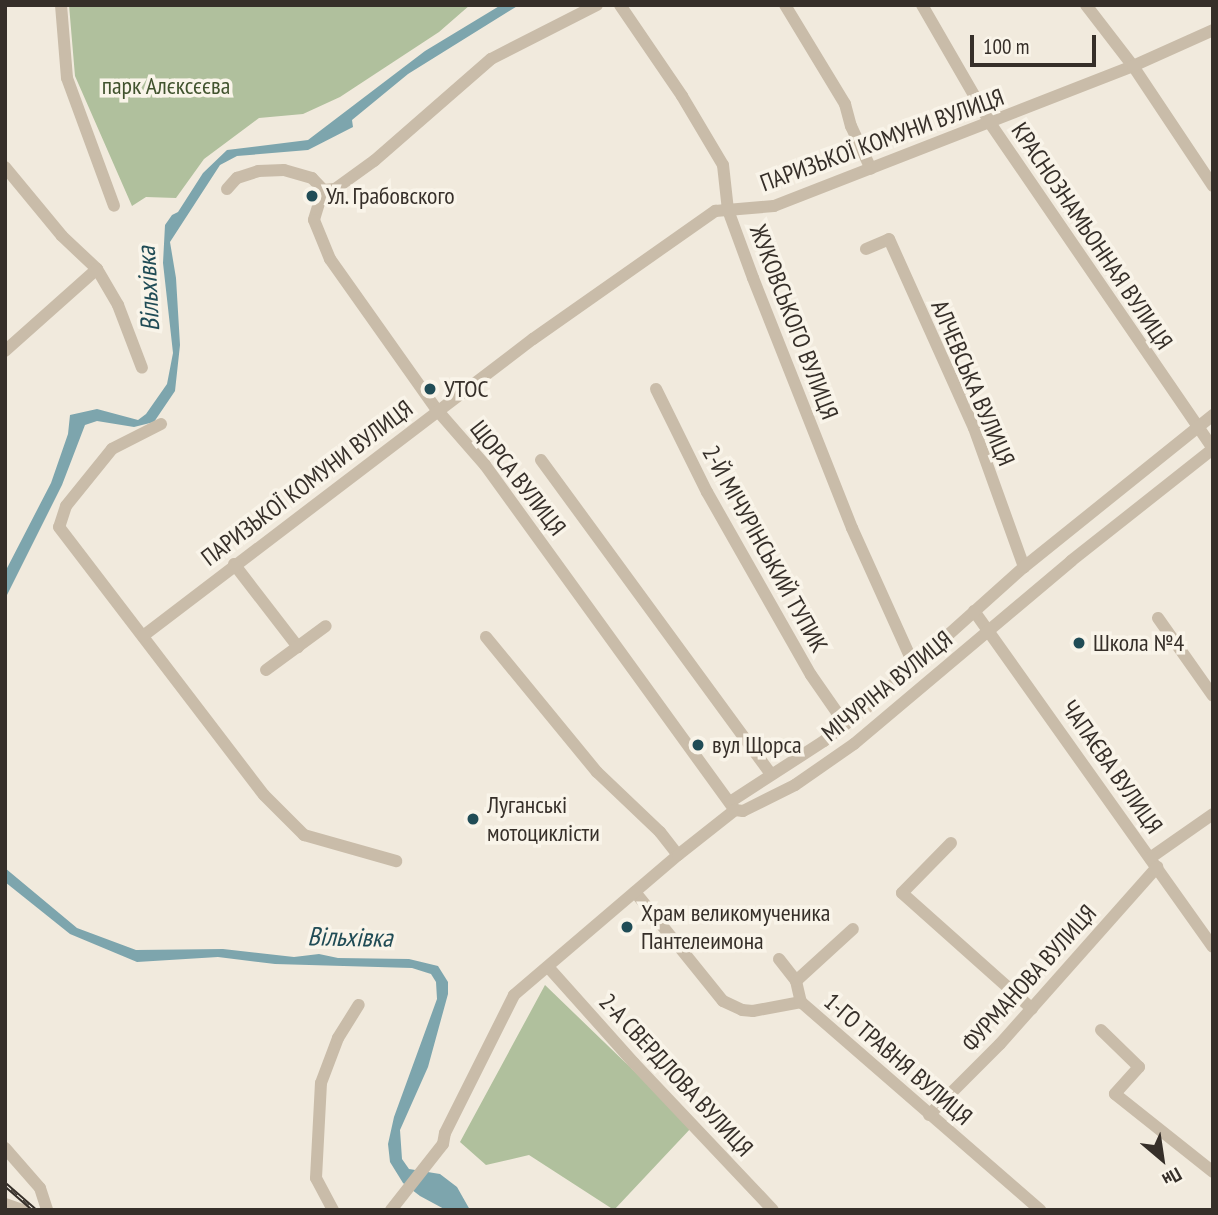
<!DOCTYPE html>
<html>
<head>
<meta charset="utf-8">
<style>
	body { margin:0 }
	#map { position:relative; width:1218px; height:1215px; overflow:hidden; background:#f1eadd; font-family:"PT Sans Narrow",sans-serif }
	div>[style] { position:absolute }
	.green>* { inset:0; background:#b0c09d }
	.water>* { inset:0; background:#7da5ad }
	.minor>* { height:12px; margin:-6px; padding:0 6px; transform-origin:6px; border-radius:6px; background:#c9bca9 }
	.rail>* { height:5px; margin-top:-2.5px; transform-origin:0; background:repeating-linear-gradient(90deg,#f9f4e9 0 8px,#362f29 0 16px); box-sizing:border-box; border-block:2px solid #362f29 }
	.dots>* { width:19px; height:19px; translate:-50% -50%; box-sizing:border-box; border:4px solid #f9f4e9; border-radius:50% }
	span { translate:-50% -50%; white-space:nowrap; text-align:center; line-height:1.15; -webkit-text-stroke:7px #f9f4e9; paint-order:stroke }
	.park-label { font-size:24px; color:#41532e }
	.street-label { font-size:24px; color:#362f29 }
	.poi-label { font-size:24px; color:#362f29 }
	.left { translate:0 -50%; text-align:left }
	.water-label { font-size:26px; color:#204c56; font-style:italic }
	.frame { position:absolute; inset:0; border:7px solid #362f29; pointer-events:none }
	.north { position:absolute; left:1127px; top:1124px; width:70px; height:70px; -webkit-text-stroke:5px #f9f4e9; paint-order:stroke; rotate:151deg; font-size:19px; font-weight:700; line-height:28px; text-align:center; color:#362f29 }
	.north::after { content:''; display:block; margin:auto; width:24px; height:32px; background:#362f29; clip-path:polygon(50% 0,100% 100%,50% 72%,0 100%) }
	.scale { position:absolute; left:970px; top:35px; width:126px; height:32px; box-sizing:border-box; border:4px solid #362f29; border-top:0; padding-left:9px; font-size:21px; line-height:24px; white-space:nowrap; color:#362f29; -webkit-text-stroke:5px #f9f4e9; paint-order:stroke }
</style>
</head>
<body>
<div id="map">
	<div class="green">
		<div style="clip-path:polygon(69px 5px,470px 5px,439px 32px,340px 97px,303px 114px,259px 118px,204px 159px,176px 198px,146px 197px,132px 206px,75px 76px)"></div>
		<div style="clip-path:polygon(545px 985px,692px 1127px,614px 1210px,529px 1155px,486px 1165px,460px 1142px)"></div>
	</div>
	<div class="water">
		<div style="clip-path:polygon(501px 5px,519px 5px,408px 74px,352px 120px,353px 127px,308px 150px,237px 156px,220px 165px,170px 242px,176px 278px,180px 345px,175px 391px,154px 422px,134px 427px,97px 421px,85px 425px,62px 485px,5px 599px,5px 572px,51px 483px,68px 434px,70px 415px,97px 409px,138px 420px,146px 414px,167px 384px,173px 353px,163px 263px,165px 225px,172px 215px,178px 212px,203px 173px,227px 150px,308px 140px,425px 51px)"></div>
		<div style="clip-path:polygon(5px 868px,77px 928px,136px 950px,223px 949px,294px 957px,319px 954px,338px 958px,409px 959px,438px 966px,448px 982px,448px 994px,428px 1067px,400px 1130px,402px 1159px,409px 1169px,440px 1174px,457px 1187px,470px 1210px,446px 1210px,420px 1196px,403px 1183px,390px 1162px,388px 1144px,394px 1117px,437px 999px,436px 982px,431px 974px,412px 968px,275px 964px,218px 957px,137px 962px,70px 934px,5px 882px)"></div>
	</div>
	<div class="minor">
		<div style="left:61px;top:5px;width:73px;rotate:85.3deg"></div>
		<div style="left:67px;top:78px;width:136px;rotate:69.8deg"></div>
		<div style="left:620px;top:5px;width:110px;rotate:55.7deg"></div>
		<div style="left:682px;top:96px;width:80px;rotate:59.3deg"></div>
		<div style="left:723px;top:165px;width:45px;rotate:83.7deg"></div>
		<div style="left:728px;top:210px;width:72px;rotate:69.8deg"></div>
		<div style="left:753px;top:278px;width:269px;rotate:68.4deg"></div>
		<div style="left:852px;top:528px;width:150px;rotate:65.7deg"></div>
		<div style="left:785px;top:5px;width:116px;rotate:58.8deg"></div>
		<div style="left:845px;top:104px;width:23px;rotate:75deg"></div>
		<div style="left:851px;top:126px;width:47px;rotate:65.1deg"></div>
		<div style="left:922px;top:5px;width:136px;rotate:60deg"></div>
		<div style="left:990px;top:123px;width:395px;rotate:55.6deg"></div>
		<div style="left:1086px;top:5px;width:77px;rotate:52.4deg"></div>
		<div style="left:1133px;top:66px;width:144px;rotate:56.3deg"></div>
		<div style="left:5px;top:167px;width:89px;rotate:50.4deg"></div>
		<div style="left:62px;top:236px;width:48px;rotate:43.3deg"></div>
		<div style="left:97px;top:269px;width:123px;rotate:138.3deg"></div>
		<div style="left:227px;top:189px;width:15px;rotate:-48deg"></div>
		<div style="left:237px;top:178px;width:22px;rotate:-18deg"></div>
		<div style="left:258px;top:171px;width:26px;rotate:-2deg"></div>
		<div style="left:284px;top:170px;width:29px;rotate:16deg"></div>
		<div style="left:312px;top:178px;width:16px;rotate:47deg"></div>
		<div style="left:323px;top:190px;width:31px;rotate:107deg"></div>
		<div style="left:314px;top:220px;width:42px;rotate:67.7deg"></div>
		<div style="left:330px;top:259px;width:185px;rotate:54.7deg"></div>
		<div style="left:437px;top:410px;width:73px;rotate:48.9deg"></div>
		<div style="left:485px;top:465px;width:426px;rotate:54.1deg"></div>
		<div style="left:323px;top:190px;width:12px;rotate:-5deg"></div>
		<div style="left:335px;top:189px;width:48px;rotate:-35.7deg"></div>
		<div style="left:374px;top:161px;width:155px;rotate:-41.1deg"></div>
		<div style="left:491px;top:59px;width:119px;rotate:-27deg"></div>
		<div style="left:866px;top:249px;width:25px;rotate:-23deg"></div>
		<div style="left:889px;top:239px;width:207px;rotate:65.8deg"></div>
		<div style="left:974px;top:428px;width:148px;rotate:70.2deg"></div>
		<div style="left:97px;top:269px;width:42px;rotate:59.7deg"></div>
		<div style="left:118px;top:305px;width:67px;rotate:69.1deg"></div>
		<div style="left:656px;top:389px;width:115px;rotate:63.7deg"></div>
		<div style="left:707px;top:492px;width:210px;rotate:60.4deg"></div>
		<div style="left:811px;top:675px;width:60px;rotate:55.2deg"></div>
		<div style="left:161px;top:424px;width:55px;rotate:153deg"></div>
		<div style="left:112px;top:449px;width:73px;rotate:128.9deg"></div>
		<div style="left:66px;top:506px;width:22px;rotate:108deg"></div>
		<div style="left:59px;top:527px;width:337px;rotate:52.6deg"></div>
		<div style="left:264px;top:795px;width:57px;rotate:45deg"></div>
		<div style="left:304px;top:835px;width:96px;rotate:15.8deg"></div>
		<div style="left:541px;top:460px;width:389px;rotate:53.8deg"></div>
		<div style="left:234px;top:564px;width:105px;rotate:52.4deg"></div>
		<div style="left:974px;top:611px;width:412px;rotate:54.6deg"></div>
		<div style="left:1158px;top:618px;width:95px;rotate:54.8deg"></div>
		<div style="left:143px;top:636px;width:490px;rotate:-37.3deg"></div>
		<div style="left:533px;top:339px;width:223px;rotate:-35.1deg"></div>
		<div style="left:715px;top:211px;width:59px;rotate:-4.8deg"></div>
		<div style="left:774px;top:206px;width:385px;rotate:-21.3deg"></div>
		<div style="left:1133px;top:66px;width:88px;rotate:-24.2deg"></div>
		<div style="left:486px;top:637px;width:175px;rotate:50.6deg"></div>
		<div style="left:597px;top:772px;width:87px;rotate:43.6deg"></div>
		<div style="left:660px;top:832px;width:29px;rotate:52deg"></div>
		<div style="left:266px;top:670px;width:74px;rotate:-36.3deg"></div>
		<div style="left:730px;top:802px;width:112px;rotate:-33deg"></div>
		<div style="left:824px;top:741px;width:58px;rotate:-38deg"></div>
		<div style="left:870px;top:705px;width:207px;rotate:-41.9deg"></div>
		<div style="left:1024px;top:567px;width:243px;rotate:-38.8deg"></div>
		<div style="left:951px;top:843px;width:70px;rotate:134.4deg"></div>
		<div style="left:902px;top:893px;width:174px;rotate:41.7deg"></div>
		<div style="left:1150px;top:858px;width:77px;rotate:-34.9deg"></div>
		<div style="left:635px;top:892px;width:140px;rotate:51.1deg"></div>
		<div style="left:723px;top:1001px;width:21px;rotate:25deg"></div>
		<div style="left:742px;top:1010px;width:11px;rotate:5deg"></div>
		<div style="left:753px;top:1011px;width:49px;rotate:-10.6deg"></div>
		<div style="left:801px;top:1002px;width:317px;rotate:41deg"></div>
		<div style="left:779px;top:959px;width:28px;rotate:52deg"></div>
		<div style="left:796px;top:981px;width:22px;rotate:77deg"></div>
		<div style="left:549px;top:968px;width:127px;rotate:48.2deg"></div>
		<div style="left:634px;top:1063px;width:202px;rotate:46.6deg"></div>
		<div style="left:796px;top:981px;width:77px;rotate:-42.4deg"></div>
		<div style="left:1101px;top:1030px;width:53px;rotate:44.2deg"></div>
		<div style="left:1139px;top:1067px;width:36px;rotate:132deg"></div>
		<div style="left:1115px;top:1094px;width:125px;rotate:38.5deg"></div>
		<div style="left:929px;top:1115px;width:100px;rotate:-45deg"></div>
		<div style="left:1000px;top:1044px;width:237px;rotate:-48.4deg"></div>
		<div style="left:5px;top:1148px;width:53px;rotate:48.8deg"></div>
		<div style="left:40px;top:1188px;width:23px;rotate:72deg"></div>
		<div style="left:5px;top:1204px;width:18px;rotate:19deg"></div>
		<div style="left:333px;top:1210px;width:36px;rotate:-118deg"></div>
		<div style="left:316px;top:1178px;width:95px;rotate:-87deg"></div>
		<div style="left:321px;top:1083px;width:48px;rotate:-69.3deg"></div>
		<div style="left:338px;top:1038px;width:39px;rotate:-58deg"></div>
		<div style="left:391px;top:1210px;width:84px;rotate:-51.8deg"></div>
		<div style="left:443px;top:1144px;width:11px;rotate:-80deg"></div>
		<div style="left:445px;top:1133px;width:154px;rotate:-63.4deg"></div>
		<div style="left:514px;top:995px;width:216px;rotate:-40.5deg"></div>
		<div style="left:678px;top:855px;width:73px;rotate:-38.3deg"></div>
		<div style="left:735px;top:810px;width:8px;rotate:7deg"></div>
		<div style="left:743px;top:811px;width:58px;rotate:-26.6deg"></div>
		<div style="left:795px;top:785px;width:72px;rotate:-34.8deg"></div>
		<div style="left:854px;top:744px;width:284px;rotate:-40.1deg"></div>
		<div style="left:1071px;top:561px;width:181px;rotate:-38.3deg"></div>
	</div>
	<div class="rail">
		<div style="left:5px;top:1184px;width:40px;rotate:41deg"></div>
	</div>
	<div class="dots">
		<div style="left:312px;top:196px;background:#204c56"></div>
		<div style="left:430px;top:389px;background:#204c56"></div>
		<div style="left:1079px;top:643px;background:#204c56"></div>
		<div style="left:698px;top:745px;background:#204c56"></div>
		<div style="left:473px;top:819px;background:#204c56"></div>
		<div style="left:627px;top:927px;background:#204c56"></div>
	</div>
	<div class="park-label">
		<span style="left:166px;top:86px">парк Алєксєєва</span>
	</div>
	<div class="street-label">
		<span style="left:882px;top:140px;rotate:-20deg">ПАРИЗЬКОЇ КОМУНИ ВУЛИЦЯ</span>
		<span style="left:1092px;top:236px;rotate:56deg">КРАСНОЗНАМЬОННАЯ ВУЛИЦЯ</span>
		<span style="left:794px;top:322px;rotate:69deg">ЖУКОВСЬКОГО ВУЛИЦЯ</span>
		<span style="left:973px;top:383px;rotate:67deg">АЛЧЕВСЬКА ВУЛИЦЯ</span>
		<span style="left:518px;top:478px;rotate:52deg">ЩОРСА ВУЛИЦЯ</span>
		<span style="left:307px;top:483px;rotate:-37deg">ПАРИЗЬКОЇ КОМУНИ ВУЛИЦЯ</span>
		<span style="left:765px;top:549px;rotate:61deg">2-Й МІЧУРІНСЬКИЙ ТУПИК</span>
		<span style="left:887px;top:686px;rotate:-39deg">МІЧУРІНА ВУЛИЦЯ</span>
		<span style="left:1112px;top:767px;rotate:55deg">ЧАПАЄВА ВУЛИЦЯ</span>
		<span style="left:1029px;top:978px;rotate:-48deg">ФУРМАНОВА ВУЛИЦЯ</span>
		<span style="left:898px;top:1059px;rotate:41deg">1-ГО ТРАВНЯ ВУЛИЦЯ</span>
		<span style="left:676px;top:1075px;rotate:47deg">2-А СВЕРДЛОВА ВУЛИЦЯ</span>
	</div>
	<div class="poi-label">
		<span class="left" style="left:326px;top:196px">Ул. Грабовского</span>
		<span class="left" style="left:444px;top:389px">УТОС</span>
		<span class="left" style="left:1093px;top:643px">Школа №4</span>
		<span class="left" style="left:712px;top:745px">вул Щорса</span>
		<span class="left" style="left:487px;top:819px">Луганські<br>мотоциклісти</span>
		<span class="left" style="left:641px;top:927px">Храм великомученика<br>Пантелеимона</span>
	</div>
	<div class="water-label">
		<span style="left:148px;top:289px;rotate:-93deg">Вільхівка</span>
		<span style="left:350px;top:937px;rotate:1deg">Вільхівка</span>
	</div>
	<div class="frame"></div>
	<div class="north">Пн</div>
	<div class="scale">100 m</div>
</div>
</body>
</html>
